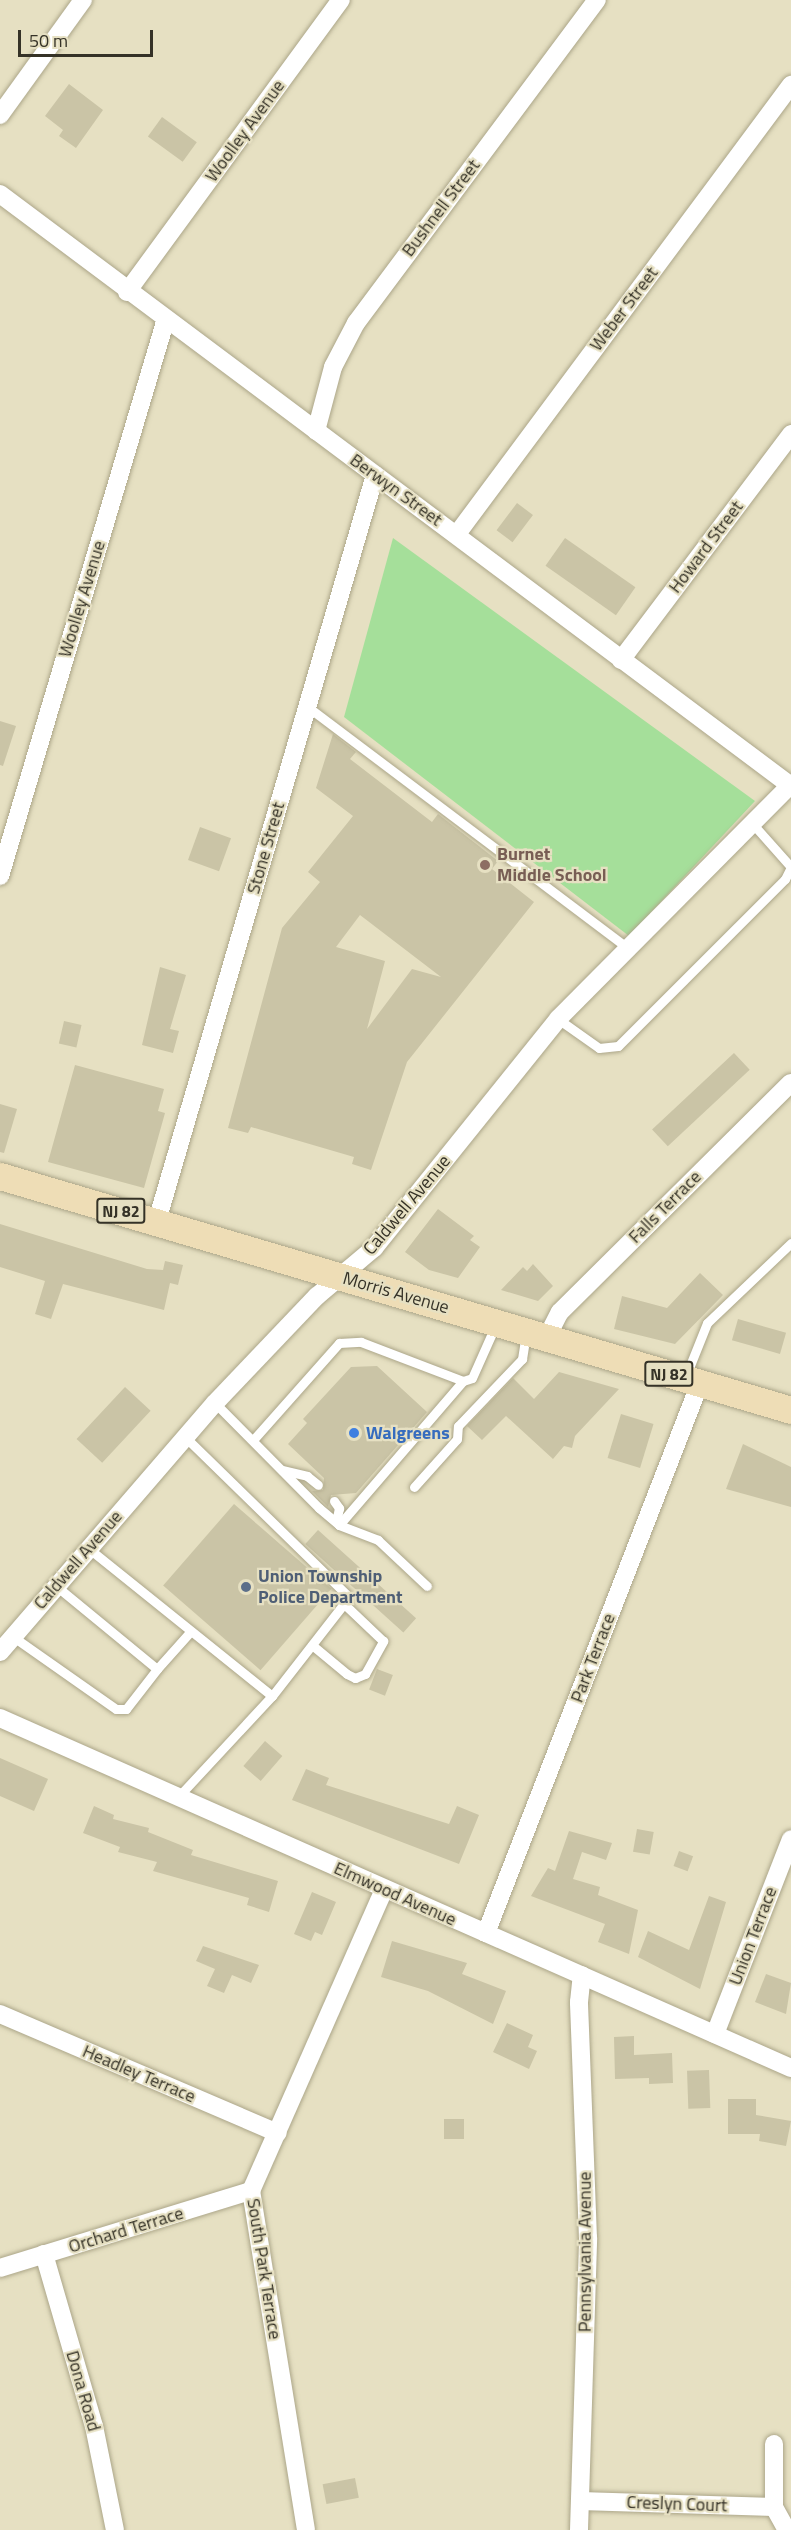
<!DOCTYPE html>
<html>
<head>
<meta charset="utf-8">
<style>
	body { margin:0 }
	#map { position:relative; width:791px; height:2530px; overflow:hidden; background:#e6e0c2; font-family:"Titillium Web",sans-serif }
	div>[style] { position:absolute }
	.green>* { inset:0; background:#a5df9a }
	.building>* { inset:0; background:#cac4a6; transform-origin:0 0 }
	.roads { filter:drop-shadow(0 0 2px #aca689) drop-shadow(0 0 2px #aca689) }
	.lane>* { height:9px; margin:-4.5px; padding:0 4.5px; transform-origin:4.5px; border-radius:4.5px; background:#fff }
	.street>* { height:18px; margin:-9px; padding:0 9px; transform-origin:9px; border-radius:9px; background:#fff }
	.primary>* { height:27px; margin:-13.5px; padding:0 13.5px; transform-origin:13.5px; border-radius:13.5px; background:#eeddb6 }
	.dots>* { width:16px; height:16px; translate:-50% -50%; box-sizing:border-box; border:3px solid #e6e0c2; border-radius:50% }
	span { translate:-50% -50%; white-space:nowrap; text-align:center; line-height:1.15; -webkit-text-stroke:4.5px #e6e0c2; paint-order:stroke }
	.shield-label span { padding:2px 4px; background:#e6e0c2; border:2px solid; border-radius:4px; -webkit-text-stroke-width:0 }
	.shield-label { font-size:16px; color:#353227; font-weight:700 }
	.street-label { font-size:18px; color:#353227 }
	.education-label { font-size:18px; color:#785e54; font-weight:700 }
	.left { translate:0 -50%; text-align:left }
	.shop-label { font-size:18px; color:#366cbe; font-weight:700 }
	.service-label { font-size:18px; color:#4e5e75; font-weight:700 }
	.scale { position:absolute; left:18px; top:30px; width:135px; height:27px; box-sizing:border-box; border:3px solid #353227; border-top:0; padding-left:8px; font-size:18px; line-height:21px; white-space:nowrap; color:#353227; -webkit-text-stroke:4px #e6e0c2; paint-order:stroke }
</style>
</head>
<body>
<div id="map">
	<div class="green">
		<div style="clip-path:polygon(393px 538px,755px 801px,629px 936px,344px 717px)"></div>
	</div>
	<div class="building">
		<div style="clip-path:polygon(69px 84px,103px 110px,76px 148px,59px 136px,63px 130px,45px 116px)"></div>
		<div style="left:162px;top:117px;width:43px;height:24px;rotate:36deg"></div>
		<div style="left:517px;top:503px;width:20px;height:34px;rotate:37deg"></div>
		<div style="left:565px;top:538px;width:86px;height:34px;rotate:35deg"></div>
		<div style="clip-path:polygon(0 721px,16px 726px,3px 766px,0 765px)"></div>
		<div style="clip-path:polygon(evenodd,333px 734px,356px 752px,350px 759px,432px 822px,438px 814px,498px 861px,492px 869px,534px 902px,407px 1062px,371px 1170px,352px 1164px,354px 1157px,251px 1127px,248px 1133px,228px 1128px,282px 928px,320px 882px,308px 872px,353px 816px,316px 788px,333px 734px,360px 915px,441px 977px,412px 969px,367px 1029px,385px 961px,336px 947px,360px 915px)"></div>
		<div style="left:200px;top:827px;width:33px;height:35px;rotate:20deg"></div>
		<div style="clip-path:polygon(160px 967px,186px 975px,170px 1029px,179px 1031px,173px 1053px,142px 1045px)"></div>
		<div style="left:64px;top:1021px;width:18px;height:23px;rotate:13deg"></div>
		<div style="left:734px;top:1053px;width:23px;height:112px;rotate:47deg"></div>
		<div style="clip-path:polygon(75px 1065px,164px 1089px,158px 1111px,165px 1113px,144px 1188px,48px 1162px)"></div>
		<div style="clip-path:polygon(0 1104px,17px 1109px,4px 1153px,0 1152px)"></div>
		<div style="clip-path:polygon(438px 1209px,474px 1236px,470px 1240px,480px 1247px,458px 1278px,429px 1270px,405px 1252px)"></div>
		<div style="clip-path:polygon(0 1224px,147px 1269px,163px 1270px,165px 1261px,183px 1265px,178px 1285px,170px 1283px,164px 1310px,63px 1284px,51px 1319px,35px 1314px,45px 1281px,0 1267px)"></div>
		<div style="clip-path:polygon(533px 1264px,553px 1286px,538px 1301px,501px 1290px,523px 1267px,527px 1271px)"></div>
		<div style="clip-path:polygon(700px 1273px,723px 1295px,675px 1344px,614px 1329px,622px 1296px,667px 1308px)"></div>
		<div style="left:738px;top:1319px;width:50px;height:22px;rotate:16deg"></div>
		<div style="clip-path:polygon(377px 1366px,427px 1412px,356px 1493px,331px 1495px,328px 1507px,312px 1491px,323px 1490px,324px 1478px,288px 1444px,307px 1423px,303px 1419px,351px 1367px)"></div>
		<div style="clip-path:polygon(559px 1372px,619px 1389px,575px 1436px,572px 1448px,564px 1446px,553px 1459px,506px 1416px,482px 1440px,467px 1426px,513px 1378px,534px 1399px)"></div>
		<div style="left:125px;top:1387px;width:35px;height:71px;rotate:43deg"></div>
		<div style="left:621px;top:1414px;width:34px;height:46px;rotate:17deg"></div>
		<div style="clip-path:polygon(743px 1444px,791px 1467px,791px 1507px,726px 1489px)"></div>
		<div style="left:234px;top:1504px;width:129px;height:108px;rotate:41deg"></div>
		<div style="left:318px;top:1530px;width:132px;height:19px;rotate:42deg"></div>
		<div style="left:377px;top:1669px;width:17px;height:22px;rotate:21deg"></div>
		<div style="left:265px;top:1741px;width:23px;height:33px;rotate:41deg"></div>
		<div style="clip-path:polygon(0 1758px,48px 1779px,34px 1811px,0 1796px)"></div>
		<div style="clip-path:polygon(306px 1769px,329px 1778px,326px 1785px,449px 1824px,457px 1806px,479px 1815px,459px 1864px,292px 1800px)"></div>
		<div style="clip-path:polygon(94px 1806px,114px 1815px,113px 1819px,149px 1828px,148px 1832px,193px 1850px,191px 1855px,278px 1881px,269px 1912px,247px 1905px,249px 1898px,153px 1871px,157px 1862px,118px 1852px,120px 1847px,83px 1833px)"></div>
		<div style="left:637px;top:1829px;width:17px;height:23px;rotate:10deg"></div>
		<div style="clip-path:polygon(569px 1831px,612px 1843px,606px 1860px,582px 1852px,573px 1879px,600px 1887px,598px 1895px,638px 1910px,629px 1954px,598px 1942px,605px 1924px,531px 1896px,548px 1868px,555px 1871px)"></div>
		<div style="left:679px;top:1851px;width:15px;height:16px;rotate:20deg"></div>
		<div style="clip-path:polygon(312px 1892px,336px 1902px,322px 1935px,315px 1932px,311px 1941px,294px 1934px)"></div>
		<div style="clip-path:polygon(709px 1896px,726px 1902px,700px 1989px,638px 1957px,648px 1931px,689px 1950px)"></div>
		<div style="clip-path:polygon(392px 1941px,467px 1963px,462px 1974px,506px 1991px,493px 2024px,428px 1991px,381px 1977px)"></div>
		<div style="clip-path:polygon(203px 1946px,259px 1965px,251px 1983px,232px 1975px,224px 1993px,207px 1986px,215px 1969px,196px 1961px)"></div>
		<div style="clip-path:polygon(766px 1974px,791px 1983px,786px 2014px,755px 2002px)"></div>
		<div style="clip-path:polygon(507px 2023px,533px 2035px,528px 2047px,537px 2051px,529px 2069px,493px 2052px)"></div>
		<div style="clip-path:polygon(634px 2036px,634px 2055px,672px 2053px,673px 2083px,649px 2084px,649px 2078px,615px 2079px,614px 2037px)"></div>
		<div style="left:709px;top:2070px;width:38px;height:22px;rotate:88deg"></div>
		<div style="clip-path:polygon(728px 2099px,756px 2099px,756px 2115px,791px 2121px,786px 2146px,759px 2141px,760px 2134px,728px 2134px)"></div>
		<div style="left:464px;top:2119px;width:20px;height:20px;rotate:90deg"></div>
		<div style="left:355px;top:2478px;width:20px;height:33px;rotate:79deg"></div>
	</div>
	<div class="roads">
		<div class="lane">
			<div style="left:308px;top:707px;width:401px;rotate:37deg"></div>
			<div style="left:558px;top:1019px;width:50px;rotate:35.3deg"></div>
			<div style="left:599px;top:1048px;width:19px;rotate:-6deg"></div>
			<div style="left:618px;top:1046px;width:236px;rotate:-45deg"></div>
			<div style="left:785px;top:879px;width:13px;rotate:-63deg"></div>
			<div style="left:791px;top:867px;width:59px;rotate:-131.6deg"></div>
			<div style="left:685px;top:1378px;width:59px;rotate:-68.2deg"></div>
			<div style="left:707px;top:1323px;width:116px;rotate:-43.6deg"></div>
			<div style="left:215px;top:1403px;width:148px;rotate:45.3deg"></div>
			<div style="left:319px;top:1508px;width:26px;rotate:40deg"></div>
			<div style="left:339px;top:1525px;width:42px;rotate:21deg"></div>
			<div style="left:378px;top:1540px;width:67px;rotate:43.2deg"></div>
			<div style="left:253px;top:1440px;width:130px;rotate:-48.4deg"></div>
			<div style="left:339px;top:1343px;width:22px;rotate:-3deg"></div>
			<div style="left:361px;top:1342px;width:109px;rotate:20.9deg"></div>
			<div style="left:282px;top:1470px;width:26px;rotate:13deg"></div>
			<div style="left:307px;top:1476px;width:14px;rotate:39deg"></div>
			<div style="left:414px;top:1487px;width:64px;rotate:-48.1deg"></div>
			<div style="left:457px;top:1439px;width:13px;rotate:-86deg"></div>
			<div style="left:458px;top:1426px;width:93px;rotate:-46.3deg"></div>
			<div style="left:522px;top:1359px;width:26px;rotate:-81deg"></div>
			<div style="left:334px;top:1501px;width:9px;rotate:54deg"></div>
			<div style="left:339px;top:1508px;width:14px;rotate:102deg"></div>
			<div style="left:339px;top:1525px;width:190px;rotate:-49.3deg"></div>
			<div style="left:463px;top:1381px;width:9px;rotate:-18deg"></div>
			<div style="left:472px;top:1378px;width:59px;rotate:-66deg"></div>
			<div style="left:88px;top:1548px;width:236px;rotate:38.8deg"></div>
			<div style="left:12px;top:1636px;width:127px;rotate:35.1deg"></div>
			<div style="left:116px;top:1709px;width:10px"></div>
			<div style="left:126px;top:1709px;width:51px;rotate:-52.2deg"></div>
			<div style="left:157px;top:1669px;width:131px;rotate:-140.6deg"></div>
			<div style="left:312px;top:1645px;width:45px;rotate:39.6deg"></div>
			<div style="left:347px;top:1674px;width:9px;rotate:27deg"></div>
			<div style="left:355px;top:1678px;width:11px;rotate:-22deg"></div>
			<div style="left:365px;top:1674px;width:38px;rotate:-61deg"></div>
			<div style="left:383px;top:1641px;width:54px;rotate:-136.5deg"></div>
			<div style="left:157px;top:1669px;width:50px;rotate:-48.3deg"></div>
			<div style="left:178px;top:1797px;width:138px;rotate:-47.1deg"></div>
			<div style="left:272px;top:1696px;width:125px;rotate:-52.1deg"></div>
			<div style="left:349px;top:1597px;width:229px;rotate:-135.7deg"></div>
		</div>
		<div class="street">
			<div style="left:0;top:115px;width:142px;rotate:-54.2deg"></div>
			<div style="left:0;top:194px;width:988px;rotate:36.81deg"></div>
			<div style="left:127px;top:292px;width:362px;rotate:-53.8deg"></div>
			<div style="left:316px;top:431px;width:66px;rotate:-75.1deg"></div>
			<div style="left:333px;top:367px;width:50px;rotate:-62.4deg"></div>
			<div style="left:356px;top:323px;width:403px;rotate:-53.3deg"></div>
			<div style="left:457px;top:534px;width:560px;rotate:-53.36deg"></div>
			<div style="left:621px;top:660px;width:283px;rotate:-53deg"></div>
			<div style="left:0;top:876px;width:578px;rotate:-73.41deg"></div>
			<div style="left:157px;top:1221px;width:777px;rotate:-73.71deg"></div>
			<div style="left:547px;top:1337px;width:28px;rotate:-63deg"></div>
			<div style="left:560px;top:1312px;width:325px;rotate:-44.8deg"></div>
			<div style="left:0;top:1652px;width:329px;rotate:-49.2deg"></div>
			<div style="left:215px;top:1403px;width:148px;rotate:-46.4deg"></div>
			<div style="left:317px;top:1296px;width:75px;rotate:-40.1deg"></div>
			<div style="left:374px;top:1248px;width:294px;rotate:-51.2deg"></div>
			<div style="left:558px;top:1019px;width:331px;rotate:-45.2deg"></div>
			<div style="left:0;top:1718px;width:865px;rotate:23.87deg"></div>
			<div style="left:486px;top:1933px;width:590px;rotate:-68.74deg"></div>
			<div style="left:0;top:2014px;width:302px;rotate:23.2deg"></div>
			<div style="left:715px;top:2034px;width:209px;rotate:-68.7deg"></div>
			<div style="left:44px;top:2254px;width:179px;rotate:73.8deg"></div>
			<div style="left:94px;top:2426px;width:106px;rotate:78.6deg"></div>
			<div style="left:0;top:2268px;width:263px;rotate:-17.1deg"></div>
			<div style="left:774px;top:2444px;width:63px;rotate:90deg"></div>
			<div style="left:580px;top:2501px;width:194px;rotate:1.8deg"></div>
			<div style="left:774px;top:2507px;width:26px;rotate:61deg"></div>
			<div style="left:306px;top:2530px;width:343px;rotate:-99.2deg"></div>
			<div style="left:251px;top:2191px;width:329px;rotate:-66.2deg"></div>
			<div style="left:579px;top:2530px;width:292px;rotate:-88.2deg"></div>
			<div style="left:588px;top:2238px;width:236px;rotate:-92.2deg"></div>
			<div style="left:579px;top:2002px;width:27px;rotate:-84deg"></div>
		</div>
		<div class="primary">
			<div style="left:0;top:1176px;width:825px;rotate:16.48deg"></div>
		</div>
	</div>
	<div class="dots">
		<div style="left:485px;top:865px;background:#8d6e63"></div>
		<div style="left:354px;top:1433px;background:#3f7fe0"></div>
		<div style="left:246px;top:1587px;background:#5c6f8a"></div>
	</div>
	<div class="shield-label">
		<span style="left:121px;top:1211px">NJ 82</span>
		<span style="left:669px;top:1374px">NJ 82</span>
	</div>
	<div class="street-label">
		<span style="left:245px;top:131px;rotate:-54deg">Woolley Avenue</span>
		<span style="left:441px;top:208px;rotate:-53deg">Bushnell Street</span>
		<span style="left:624px;top:309px;rotate:-53deg">Weber Street</span>
		<span style="left:396px;top:490px;rotate:36deg">Berwyn Street</span>
		<span style="left:706px;top:547px;rotate:-53deg">Howard Street</span>
		<span style="left:82px;top:599px;rotate:-73deg">Woolley Avenue</span>
		<span style="left:266px;top:848px;rotate:-74deg">Stone Street</span>
		<span style="left:407px;top:1205px;rotate:-50deg">Caldwell Avenue</span>
		<span style="left:665px;top:1207px;rotate:-45deg">Falls Terrace</span>
		<span style="left:396px;top:1293px;rotate:16deg">Morris Avenue</span>
		<span style="left:78px;top:1560px;rotate:-49deg">Caldwell Avenue</span>
		<span style="left:593px;top:1658px;rotate:-69deg">Park Terrace</span>
		<span style="left:395px;top:1894px;rotate:24deg">Elmwood Avenue</span>
		<span style="left:753px;top:1936px;rotate:-69deg">Union Terrace</span>
		<span style="left:139px;top:2074px;rotate:23deg">Headley Terrace</span>
		<span style="left:126px;top:2230px;rotate:-17deg">Orchard Terrace</span>
		<span style="left:585px;top:2252px;rotate:-90deg">Pennsylvania Avenue</span>
		<span style="left:264px;top:2269px;rotate:81deg">South Park Terrace</span>
		<span style="left:83px;top:2391px;rotate:74deg">Dona Road</span>
		<span style="left:677px;top:2504px;rotate:2deg">Creslyn Court</span>
	</div>
	<div class="education-label">
		<span class="left" style="left:497px;top:865px">Burnet<br>Middle School</span>
	</div>
	<div class="shop-label">
		<span class="left" style="left:366px;top:1433px">Walgreens</span>
	</div>
	<div class="service-label">
		<span class="left" style="left:258px;top:1587px">Union Township<br>Police Department</span>
	</div>
	<div class="scale">50 m</div>
</div>
</body>
</html>
